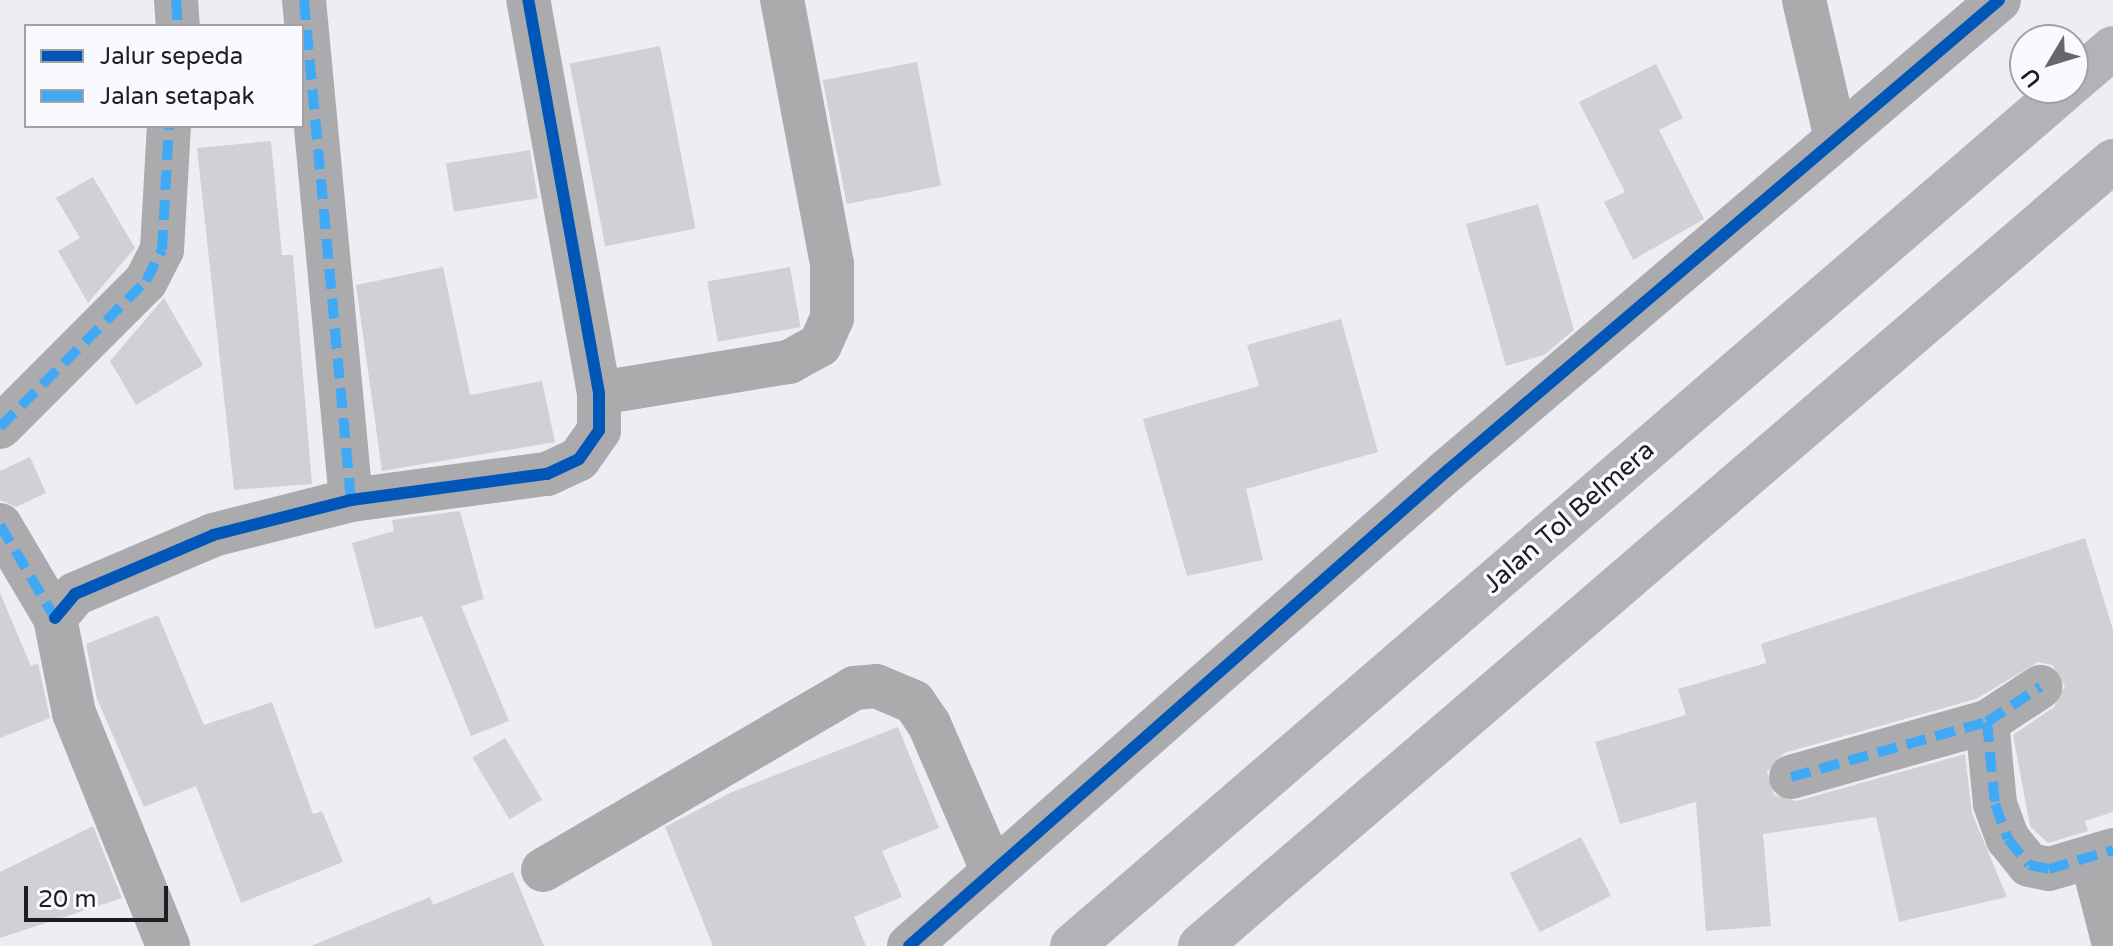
<!DOCTYPE html>
<html>
<head>
<meta charset="utf-8">
<style>
	body { margin:0 }
	#map { position:relative; width:2113px; height:946px; overflow:hidden; background:#edeef3; font-family:"Varela Round",sans-serif }
	div>[style] { position:absolute }
	.building>* { inset:0; background:#d0d1d5; transform-origin:0 0 }
	.street>* { height:44px; margin:-22px; padding:0 22px; transform-origin:22px; border-radius:22px; background:#abaaad }
	.highway>* { height:44px; margin:-22px; padding:0 22px; transform-origin:22px; border-radius:22px; background:#b2b2b7 }
	.quiet>* { height:10px; margin-top:-5px; transform-origin:0; background:repeating-linear-gradient(90deg,#3fa9f5 0 20px,transparent 0 30px) }
	.cycleway>* { height:12px; margin:-6px; padding:0 6px; transform-origin:6px; border-radius:6px; background:#0057b8 }
	span { translate:-50% -50%; white-space:nowrap; text-align:center; line-height:1.15; -webkit-text-stroke:7px #f9fafe; paint-order:stroke }
	.street-label { font-size:26px; color:#1d1e21 }
	.legend { position:absolute; left:24px; top:24px; width:280px; height:104px; box-sizing:border-box; background:#f9fafe; border:2px solid #a1a2a6; margin:0; padding:10px 14px; list-style:none; font-size:24px; color:#1d1e21 }
	.legend li { display:flex; align-items:center; gap:16px; height:40px }
	.legend b { width:40px; border:2px solid #a1a2a6 }
	.north { position:absolute; left:2009px; top:24px; width:80px; height:80px; box-sizing:border-box; background:#f9fafe; border:2px solid #a1a2a6; border-radius:50%; rotate:232deg; font-size:22px; font-weight:700; line-height:32px; text-align:center; color:#1d1e21 }
	.north::after { content:''; display:block; margin:auto; width:28px; height:36px; background:#66676a; clip-path:polygon(50% 0,100% 100%,50% 72%,0 100%) }
	.scale { position:absolute; left:24px; top:886px; width:144px; height:36px; box-sizing:border-box; border:4px solid #1d1e21; border-top:0; padding-left:10px; font-size:24px; line-height:28px; white-space:nowrap; color:#1d1e21; -webkit-text-stroke:6px #f9fafe; paint-order:stroke }
</style>
</head>
<body>
<div id="map">
	<div class="building">
		<div style="left:660px;top:46px;width:186px;height:92px;rotate:79deg"></div>
		<div style="left:917px;top:62px;width:126px;height:96px;rotate:79deg"></div>
		<div style="clip-path:polygon(1656px 64px,1683px 118px,1659px 130px,1704px 219px,1633px 260px,1604px 202px,1625px 192px,1579px 102px)"></div>
		<div style="clip-path:polygon(271px 141px,282px 255px,293px 255px,312px 484px,234px 490px,197px 148px)"></div>
		<div style="left:530px;top:150px;width:49px;height:85px;rotate:81deg"></div>
		<div style="clip-path:polygon(93px 177px,135px 248px,88px 303px,58px 251px,80px 238px,56px 198px)"></div>
		<div style="clip-path:polygon(1538px 204px,1574px 330px,1544px 355px,1506px 366px,1466px 224px)"></div>
		<div style="clip-path:polygon(443px 267px,470px 395px,542px 381px,555px 442px,382px 471px,356px 285px)"></div>
		<div style="left:790px;top:267px;width:61px;height:84px;rotate:80deg"></div>
		<div style="clip-path:polygon(164px 298px,203px 365px,136px 405px,110px 361px)"></div>
		<div style="clip-path:polygon(1341px 319px,1378px 452px,1246px 489px,1263px 560px,1187px 576px,1143px 419px,1259px 386px,1247px 345px)"></div>
		<div style="clip-path:polygon(30px 457px,46px 493px,16px 507px,0 500px,0 471px)"></div>
		<div style="clip-path:polygon(460px 511px,484px 599px,461px 606px,509px 721px,471px 736px,422px 616px,375px 629px,352px 543px,394px 531px,392px 520px)"></div>
		<div style="clip-path:polygon(2085px 538px,2113px 630px,2113px 812px,2085px 821px,2088px 831px,2048px 843px,2030px 826px,2013px 735px,2054px 707px,2065px 686px,2052px 665px,2038px 662px,1976px 699px,1784px 753px,1767px 772px,1774px 795px,1797px 801px,1965px 754px,1972px 813px,2007px 897px,1899px 922px,1876px 817px,1763px 834px,1771px 926px,1706px 931px,1696px 802px,1620px 824px,1595px 742px,1686px 715px,1678px 689px,1766px 663px,1761px 644px)"></div>
		<div style="clip-path:polygon(0 593px,31px 666px,38px 663px,50px 718px,0 738px)"></div>
		<div style="clip-path:polygon(158px 615px,204px 725px,272px 702px,313px 814px,322px 811px,343px 862px,241px 903px,196px 786px,144px 807px,97px 699px,86px 644px)"></div>
		<div style="clip-path:polygon(898px 727px,939px 828px,882px 851px,902px 897px,854px 917px,866px 946px,713px 946px,665px 827px,732px 792px)"></div>
		<div style="left:505px;top:738px;width:72px;height:38px;rotate:59deg"></div>
		<div style="clip-path:polygon(93px 826px,122px 898px,0 938px,0 872px)"></div>
		<div style="left:1581px;top:837px;width:66px;height:80px;rotate:63deg"></div>
		<div style="clip-path:polygon(513px 872px,544px 946px,311px 946px,430px 897px,433px 905px)"></div>
	</div>
	<div class="street">
		<div style="left:176px;top:0;width:26px;rotate:86deg"></div>
		<div style="left:304px;top:0;width:502px;rotate:84.63deg"></div>
		<div style="left:1804px;top:0;width:143px;rotate:77deg"></div>
		<div style="left:599px;top:393px;width:193px;rotate:-9.3deg"></div>
		<div style="left:789px;top:362px;width:35px;rotate:-29deg"></div>
		<div style="left:820px;top:345px;width:30px;rotate:-66deg"></div>
		<div style="left:832px;top:318px;width:54px;rotate:-90deg"></div>
		<div style="left:832px;top:264px;width:269px;rotate:-100.7deg"></div>
		<div style="left:0;top:427px;width:206px;rotate:-45deg"></div>
		<div style="left:146px;top:281px;width:35px;rotate:-63deg"></div>
		<div style="left:162px;top:250px;width:124px;rotate:-86.8deg"></div>
		<div style="left:0;top:525px;width:108px;rotate:59.4deg"></div>
		<div style="left:55px;top:618px;width:97px;rotate:78.7deg"></div>
		<div style="left:74px;top:713px;width:251px;rotate:68deg"></div>
		<div style="left:55px;top:618px;width:31px;rotate:-50deg"></div>
		<div style="left:75px;top:594px;width:150px;rotate:-23.1deg"></div>
		<div style="left:213px;top:535px;width:142px;rotate:-14.2deg"></div>
		<div style="left:351px;top:500px;width:198px;rotate:-7.6deg"></div>
		<div style="left:547px;top:474px;width:35px;rotate:-25deg"></div>
		<div style="left:579px;top:459px;width:35px;rotate:-55deg"></div>
		<div style="left:599px;top:430px;width:37px;rotate:-90deg"></div>
		<div style="left:599px;top:393px;width:399px;rotate:-100.2deg"></div>
		<div style="left:1987px;top:722px;width:82px;rotate:84.4deg"></div>
		<div style="left:1995px;top:804px;width:37px;rotate:70deg"></div>
		<div style="left:2008px;top:839px;width:33px;rotate:51deg"></div>
		<div style="left:2029px;top:865px;width:20px;rotate:11deg"></div>
		<div style="left:2049px;top:869px;width:67px;rotate:-16.5deg"></div>
		<div style="left:1791px;top:777px;width:204px;rotate:-15.7deg"></div>
		<div style="left:1987px;top:722px;width:64px;rotate:-33.4deg"></div>
		<div style="left:2092px;top:859px;width:85px;rotate:75.6deg"></div>
		<div style="left:543px;top:870px;width:360px;rotate:-30.3deg"></div>
		<div style="left:854px;top:688px;width:22px;rotate:-5deg"></div>
		<div style="left:876px;top:686px;width:41px;rotate:22.8deg"></div>
		<div style="left:914px;top:702px;width:27px;rotate:56deg"></div>
		<div style="left:929px;top:724px;width:161px;rotate:66.6deg"></div>
		<div style="left:909px;top:946px;width:719px;rotate:-41.45deg"></div>
		<div style="left:1448px;top:470px;width:724px;rotate:-40.46deg"></div>
	</div>
	<div class="highway">
		<div style="left:2073px;top:82px;width:52px;rotate:-40.4deg"></div>
		<div style="left:1072px;top:946px;width:1313px;rotate:-40.8deg"></div>
		<div style="left:1200px;top:946px;width:1204px;rotate:-40.69deg"></div>
	</div>
	<div class="quiet">
		<div style="left:176px;top:0;width:26px;rotate:86deg"></div>
		<div style="left:304px;top:0;width:502px;rotate:84.63deg"></div>
		<div style="left:0;top:427px;width:206px;rotate:-45deg"></div>
		<div style="left:146px;top:281px;width:35px;rotate:-63deg"></div>
		<div style="left:162px;top:250px;width:124px;rotate:-86.8deg"></div>
		<div style="left:0;top:525px;width:108px;rotate:59.4deg"></div>
		<div style="left:1987px;top:722px;width:82px;rotate:84.4deg"></div>
		<div style="left:1995px;top:804px;width:37px;rotate:70deg"></div>
		<div style="left:2008px;top:839px;width:33px;rotate:51deg"></div>
		<div style="left:2029px;top:865px;width:20px;rotate:11deg"></div>
		<div style="left:2049px;top:869px;width:67px;rotate:-16.5deg"></div>
		<div style="left:1791px;top:777px;width:204px;rotate:-15.7deg"></div>
		<div style="left:1987px;top:722px;width:64px;rotate:-33.4deg"></div>
	</div>
	<div class="cycleway">
		<div style="left:55px;top:618px;width:31px;rotate:-50deg"></div>
		<div style="left:75px;top:594px;width:150px;rotate:-23.1deg"></div>
		<div style="left:213px;top:535px;width:142px;rotate:-14.2deg"></div>
		<div style="left:351px;top:500px;width:198px;rotate:-7.6deg"></div>
		<div style="left:547px;top:474px;width:35px;rotate:-25deg"></div>
		<div style="left:579px;top:459px;width:35px;rotate:-55deg"></div>
		<div style="left:599px;top:430px;width:37px;rotate:-90deg"></div>
		<div style="left:599px;top:393px;width:399px;rotate:-100.2deg"></div>
		<div style="left:909px;top:946px;width:719px;rotate:-41.45deg"></div>
		<div style="left:1448px;top:470px;width:724px;rotate:-40.46deg"></div>
	</div>
	<div class="street-label">
		<span style="left:1569px;top:517px;rotate:-41deg">Jalan Tol Belmera</span>
	</div>
	<ul class="legend">
	<li><b style="height:10px;background:#0057b8"></b>Jalur sepeda</li>
	<li><b style="height:10px;background:#3fa9f5"></b>Jalan setapak</li>
	</ul>
	<div class="north">U</div>
	<div class="scale">20 m</div>
</div>
</body>
</html>
